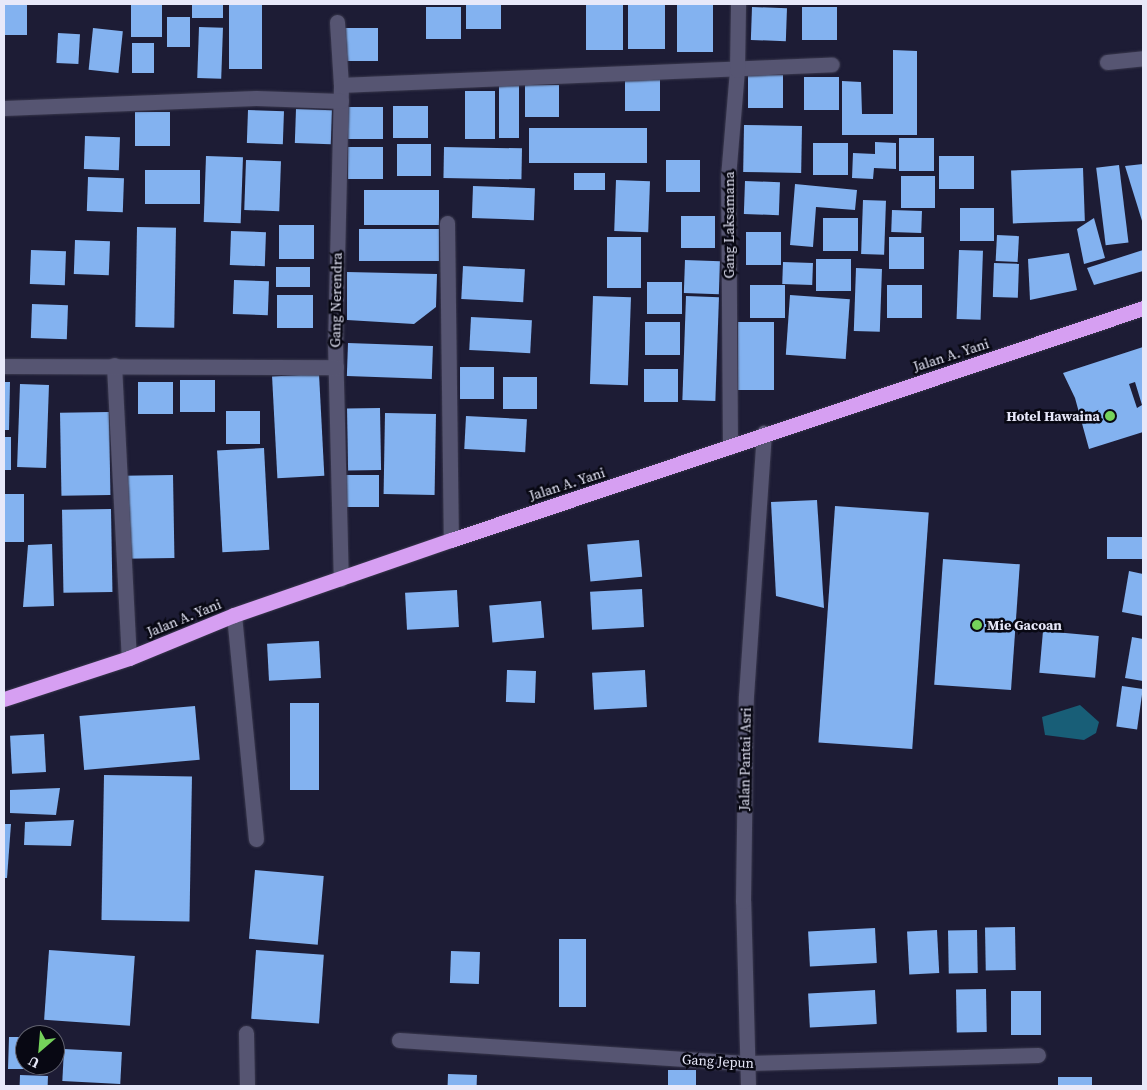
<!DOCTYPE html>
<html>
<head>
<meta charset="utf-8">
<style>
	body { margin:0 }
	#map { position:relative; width:1147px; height:1090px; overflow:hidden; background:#1d1c35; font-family:"Source Serif 4",serif }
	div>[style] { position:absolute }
	.water>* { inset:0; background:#185e77 }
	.building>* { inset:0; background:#83b2f0; transform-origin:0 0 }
	.roads { filter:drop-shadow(0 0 1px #39384d) drop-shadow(0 0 1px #39384d) }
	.minor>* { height:15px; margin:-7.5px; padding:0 7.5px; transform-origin:7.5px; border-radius:7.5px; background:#565572 }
	.highway>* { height:15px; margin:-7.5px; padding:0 7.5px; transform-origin:7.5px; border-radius:7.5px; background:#d69ff2 }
	.dots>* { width:14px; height:14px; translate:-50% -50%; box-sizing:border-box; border:2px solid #080813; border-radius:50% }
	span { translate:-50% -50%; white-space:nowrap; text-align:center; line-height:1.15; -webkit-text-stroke:5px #080813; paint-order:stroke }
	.street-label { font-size:14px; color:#e7e8f9 }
	.poi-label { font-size:14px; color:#e7e8f9; font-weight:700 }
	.right { translate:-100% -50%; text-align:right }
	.left { translate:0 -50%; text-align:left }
	.frame { position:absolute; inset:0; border:5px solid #e7e8f9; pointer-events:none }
	.north { position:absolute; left:15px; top:1025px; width:50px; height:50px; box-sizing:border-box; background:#080813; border:1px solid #61626f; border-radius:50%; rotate:207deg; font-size:14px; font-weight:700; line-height:20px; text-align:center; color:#e7e8f9 }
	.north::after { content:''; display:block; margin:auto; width:18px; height:22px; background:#75d25b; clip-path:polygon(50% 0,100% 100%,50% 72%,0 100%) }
</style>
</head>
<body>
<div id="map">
	<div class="water">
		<div style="clip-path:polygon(1080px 705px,1099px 722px,1096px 733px,1084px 740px,1045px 735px,1042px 717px)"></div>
	</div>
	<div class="building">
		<div style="left:131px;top:4px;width:31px;height:33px"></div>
		<div style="left:192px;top:4px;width:31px;height:14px"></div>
		<div style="left:229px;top:4px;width:33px;height:65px"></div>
		<div style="left:466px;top:4px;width:35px;height:25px"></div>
		<div style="left:586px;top:4px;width:37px;height:46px"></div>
		<div style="left:628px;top:4px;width:37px;height:45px"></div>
		<div style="left:677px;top:4px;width:36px;height:48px"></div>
		<div style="left:5px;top:5px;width:22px;height:30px"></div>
		<div style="left:426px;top:7px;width:35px;height:32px"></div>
		<div style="left:752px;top:7px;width:35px;height:33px;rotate:2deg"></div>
		<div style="left:802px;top:7px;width:35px;height:33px"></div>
		<div style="left:167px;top:17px;width:23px;height:30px"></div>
		<div style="left:199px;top:27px;width:24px;height:51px;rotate:2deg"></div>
		<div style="left:93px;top:28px;width:30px;height:42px;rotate:6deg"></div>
		<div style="left:344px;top:28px;width:34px;height:33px"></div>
		<div style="left:58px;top:33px;width:22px;height:30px;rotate:3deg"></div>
		<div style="left:132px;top:43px;width:22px;height:30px"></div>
		<div style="clip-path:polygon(893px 50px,917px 51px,917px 135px,842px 135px,842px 81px,861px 82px,862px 114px,893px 114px)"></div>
		<div style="left:748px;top:75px;width:35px;height:33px"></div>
		<div style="left:804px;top:77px;width:35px;height:33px"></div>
		<div style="left:625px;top:78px;width:35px;height:33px"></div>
		<div style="left:499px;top:82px;width:20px;height:56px"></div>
		<div style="left:525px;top:85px;width:34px;height:32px"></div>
		<div style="left:465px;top:91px;width:30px;height:48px"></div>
		<div style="left:393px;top:106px;width:35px;height:32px"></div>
		<div style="left:348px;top:107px;width:35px;height:32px"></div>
		<div style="left:296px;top:109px;width:36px;height:34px;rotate:2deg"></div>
		<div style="left:248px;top:110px;width:36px;height:33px;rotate:2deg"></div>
		<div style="left:135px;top:112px;width:35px;height:34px"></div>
		<div style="left:744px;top:125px;width:58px;height:47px;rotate:1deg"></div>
		<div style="left:529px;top:128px;width:118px;height:35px"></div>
		<div style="left:85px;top:136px;width:35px;height:33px;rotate:2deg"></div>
		<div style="left:899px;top:138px;width:35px;height:33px"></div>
		<div style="clip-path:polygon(875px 142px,896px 143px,896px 169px,874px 168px,873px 179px,852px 178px,853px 153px,875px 154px)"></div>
		<div style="left:813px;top:143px;width:35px;height:32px"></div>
		<div style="left:397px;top:144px;width:34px;height:32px"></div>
		<div style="left:348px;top:147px;width:35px;height:32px"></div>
		<div style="left:444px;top:147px;width:78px;height:31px;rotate:1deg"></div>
		<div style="left:206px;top:156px;width:37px;height:66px;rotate:2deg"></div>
		<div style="left:939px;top:156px;width:35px;height:33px"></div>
		<div style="left:246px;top:160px;width:35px;height:50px;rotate:2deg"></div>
		<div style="left:666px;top:160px;width:34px;height:32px"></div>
		<div style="clip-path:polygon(1143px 164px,1143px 224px,1125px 166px)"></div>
		<div style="left:1119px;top:165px;width:78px;height:23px;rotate:83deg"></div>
		<div style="left:1083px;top:168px;width:53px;height:72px;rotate:88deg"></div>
		<div style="left:145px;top:170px;width:55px;height:34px"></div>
		<div style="left:574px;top:173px;width:31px;height:17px"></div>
		<div style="left:901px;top:176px;width:34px;height:32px"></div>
		<div style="left:88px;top:177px;width:36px;height:34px;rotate:2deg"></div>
		<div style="left:616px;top:180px;width:34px;height:51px;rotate:2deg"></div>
		<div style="left:745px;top:181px;width:35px;height:33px;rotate:2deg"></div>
		<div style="clip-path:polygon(795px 184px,857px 190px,855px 210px,816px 207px,813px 247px,790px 245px)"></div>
		<div style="left:473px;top:186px;width:62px;height:32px;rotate:2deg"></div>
		<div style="left:364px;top:190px;width:75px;height:35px"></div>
		<div style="left:863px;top:200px;width:23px;height:54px;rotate:2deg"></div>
		<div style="left:960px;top:208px;width:34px;height:33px"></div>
		<div style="left:892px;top:210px;width:30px;height:22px;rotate:2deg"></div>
		<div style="left:681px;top:216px;width:34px;height:32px"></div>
		<div style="left:823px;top:218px;width:35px;height:33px"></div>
		<div style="clip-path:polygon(1094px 218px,1105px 258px,1084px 264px,1077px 229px)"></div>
		<div style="left:279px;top:225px;width:35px;height:34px"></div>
		<div style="left:137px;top:227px;width:39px;height:100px;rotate:1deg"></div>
		<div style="left:359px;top:229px;width:80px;height:32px"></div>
		<div style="left:231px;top:231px;width:35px;height:34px;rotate:2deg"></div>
		<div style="left:746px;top:232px;width:35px;height:33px"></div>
		<div style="left:997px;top:235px;width:22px;height:26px;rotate:3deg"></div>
		<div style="left:607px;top:237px;width:34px;height:51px"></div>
		<div style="left:889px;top:237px;width:35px;height:32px"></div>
		<div style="left:75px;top:240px;width:35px;height:34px;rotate:2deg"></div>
		<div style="left:31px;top:250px;width:35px;height:34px;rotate:2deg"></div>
		<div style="left:959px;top:250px;width:24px;height:69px;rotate:2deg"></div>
		<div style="clip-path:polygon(1143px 250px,1143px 271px,1094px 285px,1087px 268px)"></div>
		<div style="clip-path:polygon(1069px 253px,1077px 290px,1030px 300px,1028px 259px)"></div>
		<div style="left:816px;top:259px;width:35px;height:32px"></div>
		<div style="left:685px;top:260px;width:35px;height:33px;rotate:2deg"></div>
		<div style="left:783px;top:262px;width:30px;height:22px;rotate:2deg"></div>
		<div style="left:994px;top:263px;width:25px;height:34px;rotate:2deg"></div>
		<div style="left:463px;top:266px;width:62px;height:33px;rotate:3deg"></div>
		<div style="left:276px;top:267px;width:34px;height:20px"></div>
		<div style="left:856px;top:268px;width:26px;height:63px;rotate:2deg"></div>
		<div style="clip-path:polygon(347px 272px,437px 274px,436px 307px,414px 324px,347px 320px)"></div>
		<div style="left:234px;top:280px;width:35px;height:34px;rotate:2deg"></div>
		<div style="left:647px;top:282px;width:35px;height:32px"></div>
		<div style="left:750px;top:285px;width:35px;height:33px"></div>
		<div style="left:887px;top:285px;width:35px;height:33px"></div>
		<div style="left:277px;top:295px;width:36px;height:33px"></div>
		<div style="left:790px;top:295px;width:60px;height:60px;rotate:4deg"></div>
		<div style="left:593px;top:296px;width:38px;height:88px;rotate:2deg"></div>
		<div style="left:686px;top:296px;width:33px;height:104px;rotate:2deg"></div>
		<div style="left:32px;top:304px;width:36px;height:34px;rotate:2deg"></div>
		<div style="left:471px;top:317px;width:61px;height:33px;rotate:3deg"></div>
		<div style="left:645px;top:322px;width:35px;height:33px"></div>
		<div style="left:774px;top:322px;width:68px;height:36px;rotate:90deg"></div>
		<div style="left:348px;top:343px;width:85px;height:33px;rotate:2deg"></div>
		<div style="clip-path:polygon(evenodd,1143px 347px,1143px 432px,1089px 449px,1075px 398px,1063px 373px,1143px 347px,1135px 382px,1142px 405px,1137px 408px,1129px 384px,1135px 382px)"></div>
		<div style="left:460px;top:367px;width:34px;height:32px"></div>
		<div style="left:644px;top:369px;width:34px;height:33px"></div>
		<div style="left:319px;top:374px;width:102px;height:47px;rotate:87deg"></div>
		<div style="left:503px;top:377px;width:34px;height:32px"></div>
		<div style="left:180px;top:380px;width:35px;height:32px"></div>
		<div style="clip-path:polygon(4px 382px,10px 382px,9px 430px,4px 430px)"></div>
		<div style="left:138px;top:382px;width:35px;height:32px"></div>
		<div style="left:20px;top:384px;width:29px;height:83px;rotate:2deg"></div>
		<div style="left:380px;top:408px;width:62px;height:33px;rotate:89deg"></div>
		<div style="left:226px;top:411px;width:34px;height:33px"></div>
		<div style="left:109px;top:412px;width:83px;height:49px;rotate:89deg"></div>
		<div style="left:385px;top:413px;width:51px;height:81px;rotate:1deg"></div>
		<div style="left:466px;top:416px;width:61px;height:33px;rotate:3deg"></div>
		<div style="left:4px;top:437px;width:7px;height:33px"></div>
		<div style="left:264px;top:448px;width:102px;height:47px;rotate:87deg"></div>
		<div style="left:173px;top:475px;width:83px;height:50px;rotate:89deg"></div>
		<div style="left:344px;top:475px;width:35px;height:32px"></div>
		<div style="left:4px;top:494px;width:20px;height:48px"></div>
		<div style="clip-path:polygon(817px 500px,824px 608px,776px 596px,771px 502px)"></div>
		<div style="left:835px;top:506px;width:94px;height:237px;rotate:4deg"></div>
		<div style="left:111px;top:509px;width:83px;height:49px;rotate:89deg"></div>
		<div style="left:1143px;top:537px;width:22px;height:36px;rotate:90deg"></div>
		<div style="left:639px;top:540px;width:37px;height:52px;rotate:85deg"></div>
		<div style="clip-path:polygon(52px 544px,54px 606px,23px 607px,28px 545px)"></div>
		<div style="left:943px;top:559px;width:77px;height:126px;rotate:4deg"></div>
		<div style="clip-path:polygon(1129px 571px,1143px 574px,1143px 616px,1122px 612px)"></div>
		<div style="left:642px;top:589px;width:38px;height:52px;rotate:87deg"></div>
		<div style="left:457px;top:590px;width:37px;height:52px;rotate:87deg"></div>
		<div style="left:541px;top:601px;width:37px;height:52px;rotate:85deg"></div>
		<div style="left:1043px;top:631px;width:56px;height:42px;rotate:5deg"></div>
		<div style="clip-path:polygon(1132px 637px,1143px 639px,1143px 681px,1125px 678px)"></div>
		<div style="left:319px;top:641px;width:37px;height:52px;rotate:87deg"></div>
		<div style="left:507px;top:670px;width:29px;height:32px;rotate:2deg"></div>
		<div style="left:645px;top:670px;width:37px;height:53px;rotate:87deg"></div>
		<div style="left:1122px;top:686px;width:21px;height:41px;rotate:8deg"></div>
		<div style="left:290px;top:703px;width:29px;height:87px"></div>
		<div style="left:195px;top:706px;width:54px;height:116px;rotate:85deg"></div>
		<div style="left:44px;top:734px;width:38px;height:34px;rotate:87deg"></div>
		<div style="left:104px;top:775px;width:88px;height:145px;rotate:1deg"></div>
		<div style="clip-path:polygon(60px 788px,56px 815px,10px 813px,10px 790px)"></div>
		<div style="clip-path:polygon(74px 820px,71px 846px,24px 845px,25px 822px)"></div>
		<div style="clip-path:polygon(4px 824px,11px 824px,7px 878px,4px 878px)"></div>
		<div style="left:255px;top:870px;width:69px;height:69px;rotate:5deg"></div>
		<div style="left:1015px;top:927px;width:43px;height:30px;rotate:89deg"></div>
		<div style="left:875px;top:928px;width:35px;height:67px;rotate:87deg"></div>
		<div style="left:937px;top:930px;width:43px;height:30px;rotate:87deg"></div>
		<div style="left:977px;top:930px;width:43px;height:29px;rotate:89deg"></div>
		<div style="left:559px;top:939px;width:27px;height:68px"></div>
		<div style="left:49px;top:950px;width:86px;height:70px;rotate:4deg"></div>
		<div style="left:256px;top:950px;width:68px;height:69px;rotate:4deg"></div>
		<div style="left:451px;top:951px;width:29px;height:32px;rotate:2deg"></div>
		<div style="left:986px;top:989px;width:43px;height:30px;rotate:89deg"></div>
		<div style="left:875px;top:990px;width:34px;height:67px;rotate:87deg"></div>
		<div style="left:1011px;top:991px;width:30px;height:44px"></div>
		<div style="clip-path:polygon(9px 1037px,25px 1037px,25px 1065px,36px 1065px,36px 1069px,8px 1069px)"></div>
		<div style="left:64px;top:1049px;width:58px;height:32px;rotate:3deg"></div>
		<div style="left:668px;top:1070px;width:28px;height:16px"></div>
		<div style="left:448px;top:1074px;width:29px;height:12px;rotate:2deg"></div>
		<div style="left:20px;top:1075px;width:28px;height:11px;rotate:2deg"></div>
		<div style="left:1058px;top:1077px;width:34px;height:9px"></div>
	</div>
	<div class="roads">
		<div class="minor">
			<div style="left:337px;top:22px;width:63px;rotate:86.4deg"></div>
			<div style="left:341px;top:85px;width:256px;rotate:91.3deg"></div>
			<div style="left:335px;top:341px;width:238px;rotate:88.6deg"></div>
			<div style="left:1107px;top:62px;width:36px;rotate:-6deg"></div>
			<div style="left:341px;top:85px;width:491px;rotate:-2.4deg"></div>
			<div style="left:4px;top:108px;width:252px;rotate:-2.3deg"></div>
			<div style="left:256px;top:98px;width:85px;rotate:2deg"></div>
			<div style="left:447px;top:223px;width:317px;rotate:89.3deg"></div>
			<div style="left:114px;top:365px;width:293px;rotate:87.1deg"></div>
			<div style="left:4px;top:366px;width:332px;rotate:0.2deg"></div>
			<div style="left:730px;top:447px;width:270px;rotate:-90.4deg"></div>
			<div style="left:728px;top:177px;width:107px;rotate:-85.2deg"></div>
			<div style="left:737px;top:70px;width:66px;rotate:-89.1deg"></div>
			<div style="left:234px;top:615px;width:225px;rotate:84.4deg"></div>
			<div style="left:246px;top:1033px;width:53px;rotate:88.9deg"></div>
			<div style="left:399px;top:1040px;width:350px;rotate:3.8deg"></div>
			<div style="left:748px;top:1063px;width:290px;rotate:-1.6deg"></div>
			<div style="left:748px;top:1086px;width:185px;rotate:-91.5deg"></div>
			<div style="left:743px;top:901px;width:205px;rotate:-89.2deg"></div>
			<div style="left:746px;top:696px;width:264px;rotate:-86.1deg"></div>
		</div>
		<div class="highway">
			<div style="left:4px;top:699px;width:132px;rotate:-18.2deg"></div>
			<div style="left:129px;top:658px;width:113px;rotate:-22.3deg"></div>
			<div style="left:234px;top:615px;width:230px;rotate:-19.1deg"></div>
			<div style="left:451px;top:540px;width:730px;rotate:-18.53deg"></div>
		</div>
	</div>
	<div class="dots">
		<div style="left:1110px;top:416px;background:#75d25b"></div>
		<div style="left:977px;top:625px;background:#75d25b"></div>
	</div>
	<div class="street-label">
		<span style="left:729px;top:225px;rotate:-90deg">Gang Laksamana</span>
		<span style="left:336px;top:300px;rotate:-89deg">Gang Nerendra</span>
		<span style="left:951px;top:355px;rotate:-18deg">Jalan A. Yani</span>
		<span style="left:567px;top:484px;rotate:-18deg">Jalan A. Yani</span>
		<span style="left:184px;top:618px;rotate:-22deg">Jalan A. Yani</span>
		<span style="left:745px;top:759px;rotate:-89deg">Jalan Pantai Asri</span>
		<span style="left:718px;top:1061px;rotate:3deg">Gang Jepun</span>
	</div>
	<div class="poi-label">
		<span class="right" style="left:1100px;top:416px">Hotel Hawaina</span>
		<span class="left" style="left:987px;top:625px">Mie Gacoan</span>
	</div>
	<div class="frame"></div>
	<div class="north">U</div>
</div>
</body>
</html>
